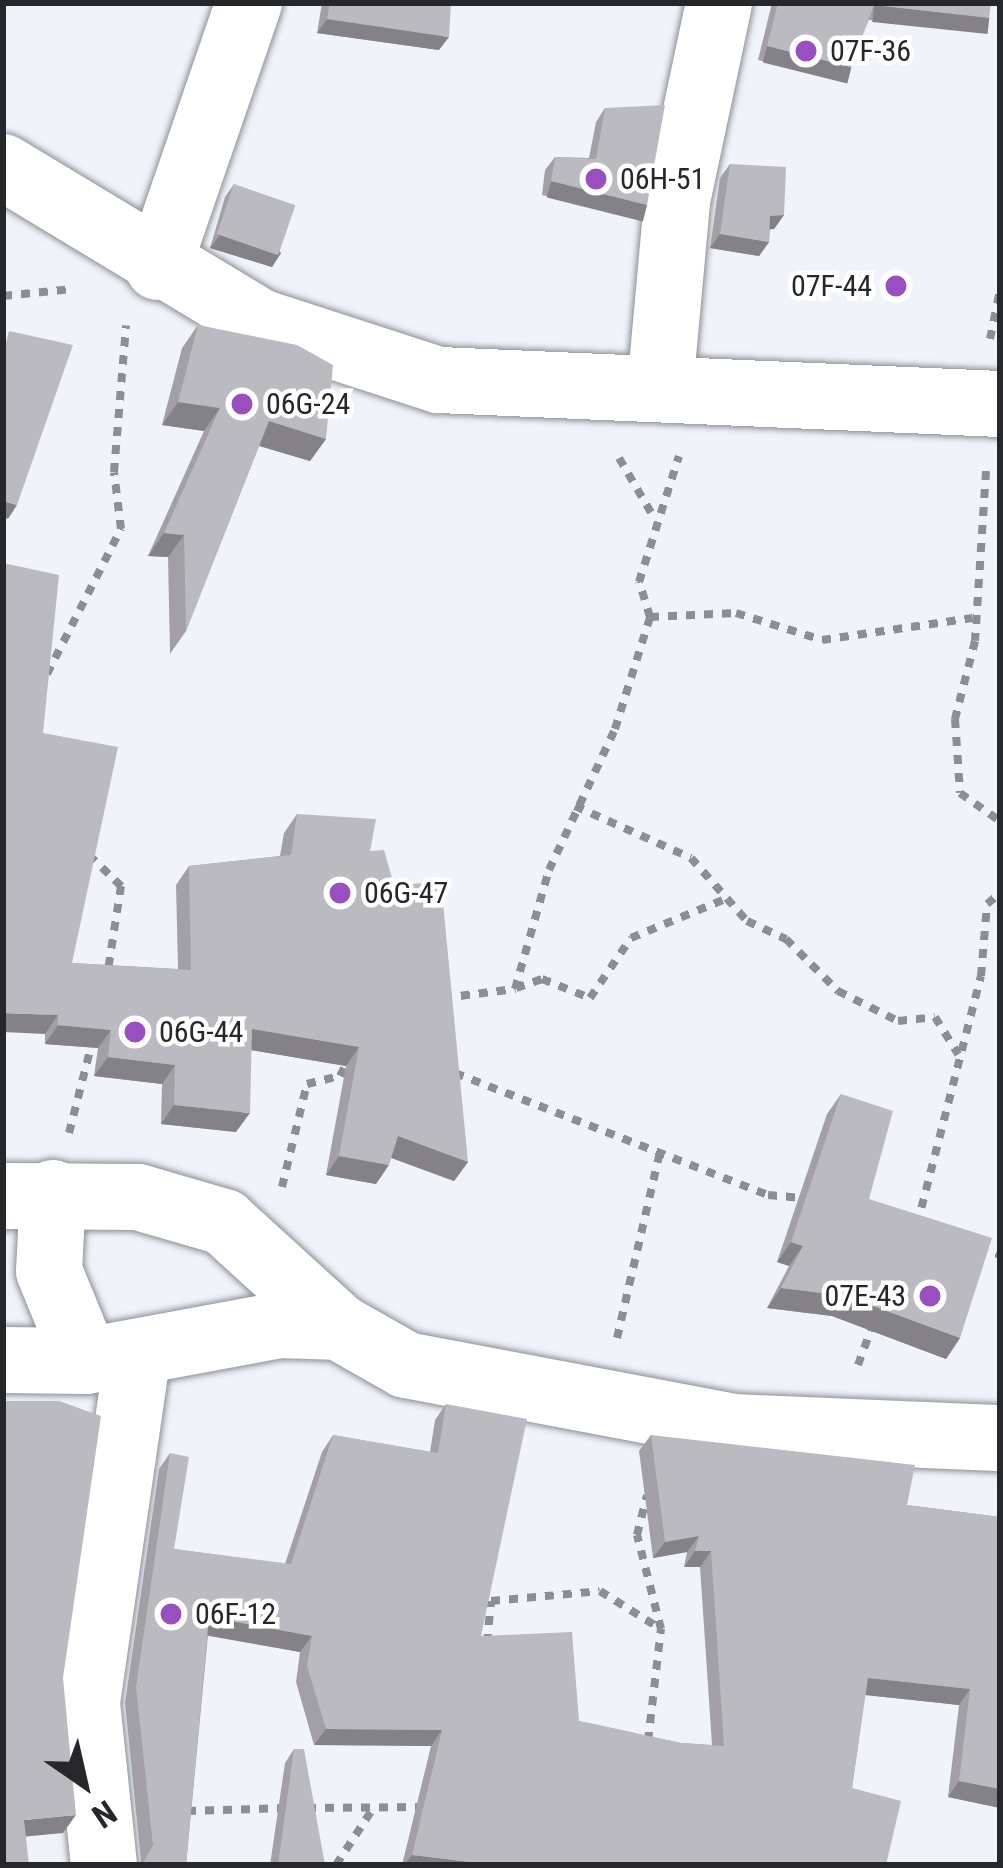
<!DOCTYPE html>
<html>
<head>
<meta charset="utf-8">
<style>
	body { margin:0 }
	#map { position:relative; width:1003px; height:1868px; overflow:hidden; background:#f0f4fa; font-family:"Roboto Condensed",sans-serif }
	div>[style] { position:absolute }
	.path>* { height:8px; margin-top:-4px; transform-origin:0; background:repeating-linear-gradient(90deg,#8b8e92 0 9px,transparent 0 18px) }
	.roads { filter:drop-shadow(0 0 3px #8d9197) drop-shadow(0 0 3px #8d9197) }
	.street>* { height:66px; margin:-33px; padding:0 33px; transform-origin:33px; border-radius:33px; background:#fff }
	.wall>* { inset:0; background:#a2a0a6 }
	.shaded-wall>* { inset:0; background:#848287; transform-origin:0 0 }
	.building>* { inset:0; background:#bcbac1; transform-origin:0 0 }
	.dots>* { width:33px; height:33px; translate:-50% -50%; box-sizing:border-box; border:6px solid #fff; border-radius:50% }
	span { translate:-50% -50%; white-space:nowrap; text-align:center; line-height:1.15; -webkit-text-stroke:9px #fff; paint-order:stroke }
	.poi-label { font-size:30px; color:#26272a }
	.left { translate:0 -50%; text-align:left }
	.right { translate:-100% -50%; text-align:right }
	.frame { position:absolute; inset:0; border:6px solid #26272a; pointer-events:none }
	.north { position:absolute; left:24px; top:1724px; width:120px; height:120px; -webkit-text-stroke:9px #fff; paint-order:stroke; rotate:146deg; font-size:33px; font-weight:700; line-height:48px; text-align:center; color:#26272a }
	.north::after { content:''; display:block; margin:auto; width:42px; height:54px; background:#26272a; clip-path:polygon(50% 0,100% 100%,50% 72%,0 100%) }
</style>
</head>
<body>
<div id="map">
	<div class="path">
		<div style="left:3px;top:296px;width:70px;rotate:-5.7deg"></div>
		<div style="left:990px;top:339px;width:50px;rotate:-78.5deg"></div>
		<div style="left:619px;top:458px;width:67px;rotate:59.6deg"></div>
		<div style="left:986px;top:471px;width:170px;rotate:93.7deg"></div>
		<div style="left:975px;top:641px;width:81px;rotate:104.4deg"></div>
		<div style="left:955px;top:719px;width:74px;rotate:86.1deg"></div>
		<div style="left:960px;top:793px;width:49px;rotate:35deg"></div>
		<div style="left:650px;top:617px;width:86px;rotate:-2.7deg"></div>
		<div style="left:736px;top:613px;width:90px;rotate:17.4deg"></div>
		<div style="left:822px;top:640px;width:152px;rotate:-8.3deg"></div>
		<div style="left:47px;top:674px;width:163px;rotate:-63deg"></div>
		<div style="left:121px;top:529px;width:57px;rotate:-97deg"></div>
		<div style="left:114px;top:472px;width:147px;rotate:-85.3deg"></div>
		<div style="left:575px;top:806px;width:127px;rotate:24.1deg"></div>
		<div style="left:691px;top:858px;width:84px;rotate:48.4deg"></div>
		<div style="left:747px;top:921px;width:43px;rotate:24.8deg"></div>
		<div style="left:786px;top:939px;width:74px;rotate:45deg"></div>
		<div style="left:838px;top:991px;width:67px;rotate:26.6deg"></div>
		<div style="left:898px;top:1021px;width:37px;rotate:-6deg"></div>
		<div style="left:935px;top:1017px;width:44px;rotate:58.1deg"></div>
		<div style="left:89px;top:855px;width:45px;rotate:44.1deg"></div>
		<div style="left:121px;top:886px;width:85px;rotate:98.8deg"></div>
		<div style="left:516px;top:988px;width:28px;rotate:-19deg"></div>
		<div style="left:542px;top:979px;width:52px;rotate:21.6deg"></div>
		<div style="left:590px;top:998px;width:73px;rotate:-55.7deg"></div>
		<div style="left:631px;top:938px;width:102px;rotate:-22.5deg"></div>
		<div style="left:443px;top:998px;width:73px;rotate:-7.1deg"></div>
		<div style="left:515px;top:989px;width:124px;rotate:-74.1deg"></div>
		<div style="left:549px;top:870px;width:156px;rotate:-64.9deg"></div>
		<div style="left:615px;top:729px;width:117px;rotate:-72.6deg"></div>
		<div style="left:650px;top:617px;width:37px;rotate:-107deg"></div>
		<div style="left:639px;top:582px;width:132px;rotate:-72.4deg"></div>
		<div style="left:455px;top:1073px;width:336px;rotate:21.3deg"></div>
		<div style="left:768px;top:1195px;width:37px;rotate:5deg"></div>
		<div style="left:69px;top:1133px;width:93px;rotate:-75.7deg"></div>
		<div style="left:282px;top:1187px;width:106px;rotate:-76.4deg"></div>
		<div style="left:307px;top:1084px;width:34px;rotate:-14deg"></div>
		<div style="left:340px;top:1076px;width:18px;rotate:-63deg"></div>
		<div style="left:917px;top:1225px;width:257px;rotate:-75.6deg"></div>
		<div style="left:981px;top:976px;width:72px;rotate:-85.2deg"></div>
		<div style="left:987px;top:904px;width:17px;rotate:-40deg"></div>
		<div style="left:979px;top:1247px;width:22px;rotate:21deg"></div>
		<div style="left:617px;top:1338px;width:187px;rotate:-77deg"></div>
		<div style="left:858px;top:1365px;width:44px;rotate:-69.9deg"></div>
		<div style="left:487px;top:1643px;width:42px;rotate:-84.6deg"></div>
		<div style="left:491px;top:1601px;width:109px;rotate:-5.2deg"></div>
		<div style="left:600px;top:1591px;width:72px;rotate:31.9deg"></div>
		<div style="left:661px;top:1629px;width:97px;rotate:-104.3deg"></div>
		<div style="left:637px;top:1535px;width:41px;rotate:-76deg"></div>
		<div style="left:648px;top:1741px;width:113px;rotate:-83.4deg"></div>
		<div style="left:307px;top:1808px;width:117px;rotate:-0.5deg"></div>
		<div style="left:187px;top:1811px;width:99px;rotate:-1.7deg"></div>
		<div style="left:336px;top:1865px;width:69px;rotate:-56.8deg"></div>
	</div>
	<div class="roads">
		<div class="street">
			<div style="left:3px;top:167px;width:300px;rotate:31.1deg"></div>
			<div style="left:260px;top:322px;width:188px;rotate:18deg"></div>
			<div style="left:439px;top:380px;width:562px;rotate:2.45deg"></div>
			<div style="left:158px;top:267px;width:279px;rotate:-71deg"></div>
			<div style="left:660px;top:389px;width:189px;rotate:-84.8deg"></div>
			<div style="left:677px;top:201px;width:202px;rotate:-78deg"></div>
			<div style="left:53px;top:1193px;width:78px;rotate:92.9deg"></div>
			<div style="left:49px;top:1271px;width:97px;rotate:67.7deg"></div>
			<div style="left:3px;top:1196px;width:135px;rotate:0.4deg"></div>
			<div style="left:138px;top:1197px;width:90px;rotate:16.2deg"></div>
			<div style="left:224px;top:1222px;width:156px;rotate:42.4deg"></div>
			<div style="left:339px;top:1327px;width:77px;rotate:29.6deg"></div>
			<div style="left:406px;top:1365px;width:334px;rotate:10.7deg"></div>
			<div style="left:734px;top:1427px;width:266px;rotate:2.4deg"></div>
			<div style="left:3px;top:1360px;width:83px;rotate:0.7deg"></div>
			<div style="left:86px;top:1361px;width:197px;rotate:-10.5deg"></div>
			<div style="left:280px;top:1325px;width:59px;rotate:1.9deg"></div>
			<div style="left:104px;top:1865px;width:164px;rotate:-96deg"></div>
			<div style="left:87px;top:1702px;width:353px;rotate:-81.7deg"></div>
		</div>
	</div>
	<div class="wall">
		<div style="clip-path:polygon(322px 3px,451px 3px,439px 50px,317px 33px)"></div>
		<div style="clip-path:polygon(772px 3px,991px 3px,979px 32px,869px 20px,841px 81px,758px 60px)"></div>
		<div style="clip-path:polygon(605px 108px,647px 205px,638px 219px,542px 195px,545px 170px,555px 157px,589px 158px,596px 122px)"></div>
		<div style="clip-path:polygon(730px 164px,784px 215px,774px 229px,770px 229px,769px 242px,759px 256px,710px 248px,720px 178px)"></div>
		<div style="clip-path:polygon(234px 184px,281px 253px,272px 267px,210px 248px,225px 197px)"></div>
		<div style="clip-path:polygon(198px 325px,326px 439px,310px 461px,259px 446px,186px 631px,170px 654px,168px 557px,148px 556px,204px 431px,162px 425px,182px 348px)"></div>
		<div style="clip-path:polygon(43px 733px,72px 963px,178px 969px,176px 885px,189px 866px,280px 856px,284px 833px,297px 814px,370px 851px,468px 1162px,454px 1181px,391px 1158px,376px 1184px,326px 1175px,346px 1066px,251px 1050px,236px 1132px,161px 1124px,162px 1084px,94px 1076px,98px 1048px,45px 1044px)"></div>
		<div style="clip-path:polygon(841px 1094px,869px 1199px,960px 1338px,946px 1359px,832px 1316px,767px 1308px,789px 1266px,777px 1262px,827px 1114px)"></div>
		<div style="clip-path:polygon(446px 1404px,481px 1636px,579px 1721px,681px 1743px,712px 1745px,700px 1567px,684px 1567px,687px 1552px,653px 1558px,639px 1451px,651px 1435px,907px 1505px,1000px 1517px,1000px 1808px,948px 1797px,959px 1705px,865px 1695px,852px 1788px,886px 1865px,402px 1865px,431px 1746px,314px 1745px,296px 1682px,300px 1652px,208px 1635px,186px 1865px,139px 1865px,141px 1861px,125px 1703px,159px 1469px,170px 1453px,174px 1549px,285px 1564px,322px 1452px,333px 1435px,430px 1452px,435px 1420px)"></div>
		<div style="clip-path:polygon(294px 1749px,325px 1865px,270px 1865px,285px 1763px)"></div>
	</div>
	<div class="shaded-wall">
		<div style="left:874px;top:5px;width:116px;height:17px;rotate:6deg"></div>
		<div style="clip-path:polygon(327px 19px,449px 37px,439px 50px,317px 33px)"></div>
		<div style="left:767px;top:46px;width:87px;height:17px;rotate:14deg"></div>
		<div style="left:551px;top:181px;width:99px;height:17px;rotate:14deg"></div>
		<div style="clip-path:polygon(784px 215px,774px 229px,761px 230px,770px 216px)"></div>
		<div style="clip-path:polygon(720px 234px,769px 242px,759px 256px,710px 248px)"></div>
		<div style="clip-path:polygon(220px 235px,281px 253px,272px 267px,210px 248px)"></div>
		<div style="clip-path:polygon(178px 402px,220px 408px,204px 431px,162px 425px)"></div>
		<div style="clip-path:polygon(269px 421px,326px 439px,310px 461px,253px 444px)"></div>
		<div style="clip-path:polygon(3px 501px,17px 505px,8px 519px,3px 517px)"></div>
		<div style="clip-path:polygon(164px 533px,184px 535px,168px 557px,148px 556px)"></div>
		<div style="clip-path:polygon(3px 1013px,58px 1015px,45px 1034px,3px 1032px)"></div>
		<div style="clip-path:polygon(58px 1025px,111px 1030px,98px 1048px,45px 1044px)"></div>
		<div style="clip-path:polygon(252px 1029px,359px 1047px,346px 1066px,239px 1048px)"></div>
		<div style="clip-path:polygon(108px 1057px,175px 1065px,162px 1084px,94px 1076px)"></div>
		<div style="clip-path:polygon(174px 1105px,250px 1113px,236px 1132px,161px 1124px)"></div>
		<div style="clip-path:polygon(398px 1136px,468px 1162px,454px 1181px,384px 1155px)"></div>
		<div style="clip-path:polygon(339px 1156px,389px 1165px,376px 1184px,326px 1175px)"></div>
		<div style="clip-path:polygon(791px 1242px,803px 1246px,789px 1266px,777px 1262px)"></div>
		<div style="clip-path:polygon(781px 1288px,846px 1296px,960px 1338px,946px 1359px,832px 1316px,767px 1308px)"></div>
		<div style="clip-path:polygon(699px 1536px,687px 1552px,653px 1558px,665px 1542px)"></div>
		<div style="clip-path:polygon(695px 1551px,711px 1551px,700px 1567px,684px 1567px)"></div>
		<div style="clip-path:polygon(209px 1617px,312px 1636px,300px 1652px,198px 1634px)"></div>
		<div style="clip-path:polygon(868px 1678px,970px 1689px,959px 1705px,856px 1694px)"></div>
		<div style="clip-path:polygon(326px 1729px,442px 1730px,431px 1746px,314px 1745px)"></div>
		<div style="clip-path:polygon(959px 1781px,1000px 1789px,1000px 1808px,948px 1797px)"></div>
		<div style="clip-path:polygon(76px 1815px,63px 1833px,11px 1838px,24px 1820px)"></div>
		<div style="clip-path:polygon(412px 1855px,478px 1863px,476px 1865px,404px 1865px)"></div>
	</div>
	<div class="building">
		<div style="clip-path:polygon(330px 3px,451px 3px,449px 37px,327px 19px)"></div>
		<div style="clip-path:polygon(778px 3px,991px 3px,989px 18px,874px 5px,851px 67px,767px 46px)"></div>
		<div style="clip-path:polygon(665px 105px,647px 205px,551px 181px,555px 157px,596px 159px,605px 108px)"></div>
		<div style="clip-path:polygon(730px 164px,786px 167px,784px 215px,770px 216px,769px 242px,720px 234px)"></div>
		<div style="left:234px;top:184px;width:65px;height:53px;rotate:19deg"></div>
		<div style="clip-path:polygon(198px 325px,297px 345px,333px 365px,326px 439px,269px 421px,186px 631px,184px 535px,164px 533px,220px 408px,178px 402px)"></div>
		<div style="clip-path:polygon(9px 331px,73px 345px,17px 505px,3px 501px,3px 355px)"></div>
		<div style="clip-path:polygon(3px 563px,59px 575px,43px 733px,118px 747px,72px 963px,191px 970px,189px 866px,291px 855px,297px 814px,376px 819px,370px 851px,384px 850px,394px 885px,441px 882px,468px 1162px,398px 1136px,389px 1165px,339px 1156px,359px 1047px,252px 1029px,250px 1113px,174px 1105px,175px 1065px,108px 1057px,111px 1030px,58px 1025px,58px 1015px,3px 1013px)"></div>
		<div style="clip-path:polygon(841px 1094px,893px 1111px,869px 1199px,992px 1238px,960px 1338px,846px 1296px,781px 1288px,803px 1246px,791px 1242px)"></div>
		<div style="clip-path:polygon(3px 1401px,59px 1401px,101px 1416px,63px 1678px,76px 1815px,24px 1820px,29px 1865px,3px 1865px)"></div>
		<div style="clip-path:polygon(446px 1404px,527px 1419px,481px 1636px,572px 1632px,579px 1721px,681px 1743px,724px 1746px,711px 1551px,695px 1551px,699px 1536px,665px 1542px,651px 1435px,915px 1465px,907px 1505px,1000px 1517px,1000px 1789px,959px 1781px,970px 1689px,868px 1678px,852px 1788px,901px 1801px,886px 1865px,478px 1865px,478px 1863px,412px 1855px,442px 1730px,326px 1729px,307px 1666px,312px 1636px,209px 1617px,186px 1865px,142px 1865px,153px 1845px,136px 1687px,170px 1453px,189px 1457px,174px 1549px,291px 1564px,333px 1435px,438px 1453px)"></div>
		<div style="clip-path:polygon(294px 1749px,304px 1749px,325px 1865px,278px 1865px)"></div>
	</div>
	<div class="dots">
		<div style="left:806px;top:51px;background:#9a4fc1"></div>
		<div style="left:596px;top:179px;background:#9a4fc1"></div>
		<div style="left:896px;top:286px;background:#9a4fc1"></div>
		<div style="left:242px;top:404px;background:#9a4fc1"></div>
		<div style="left:340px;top:893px;background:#9a4fc1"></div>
		<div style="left:135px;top:1032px;background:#9a4fc1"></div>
		<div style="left:930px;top:1296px;background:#9a4fc1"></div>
		<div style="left:171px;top:1614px;background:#9a4fc1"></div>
	</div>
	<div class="poi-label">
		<span class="left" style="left:830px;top:51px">07F-36</span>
		<span class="left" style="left:620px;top:179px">06H-51</span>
		<span class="right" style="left:872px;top:286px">07F-44</span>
		<span class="left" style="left:266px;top:404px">06G-24</span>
		<span class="left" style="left:364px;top:893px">06G-47</span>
		<span class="left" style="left:159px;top:1032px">06G-44</span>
		<span class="right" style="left:906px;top:1296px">07E-43</span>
		<span class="left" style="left:195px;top:1614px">06F-12</span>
	</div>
	<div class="frame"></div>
	<div class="north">N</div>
</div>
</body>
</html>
